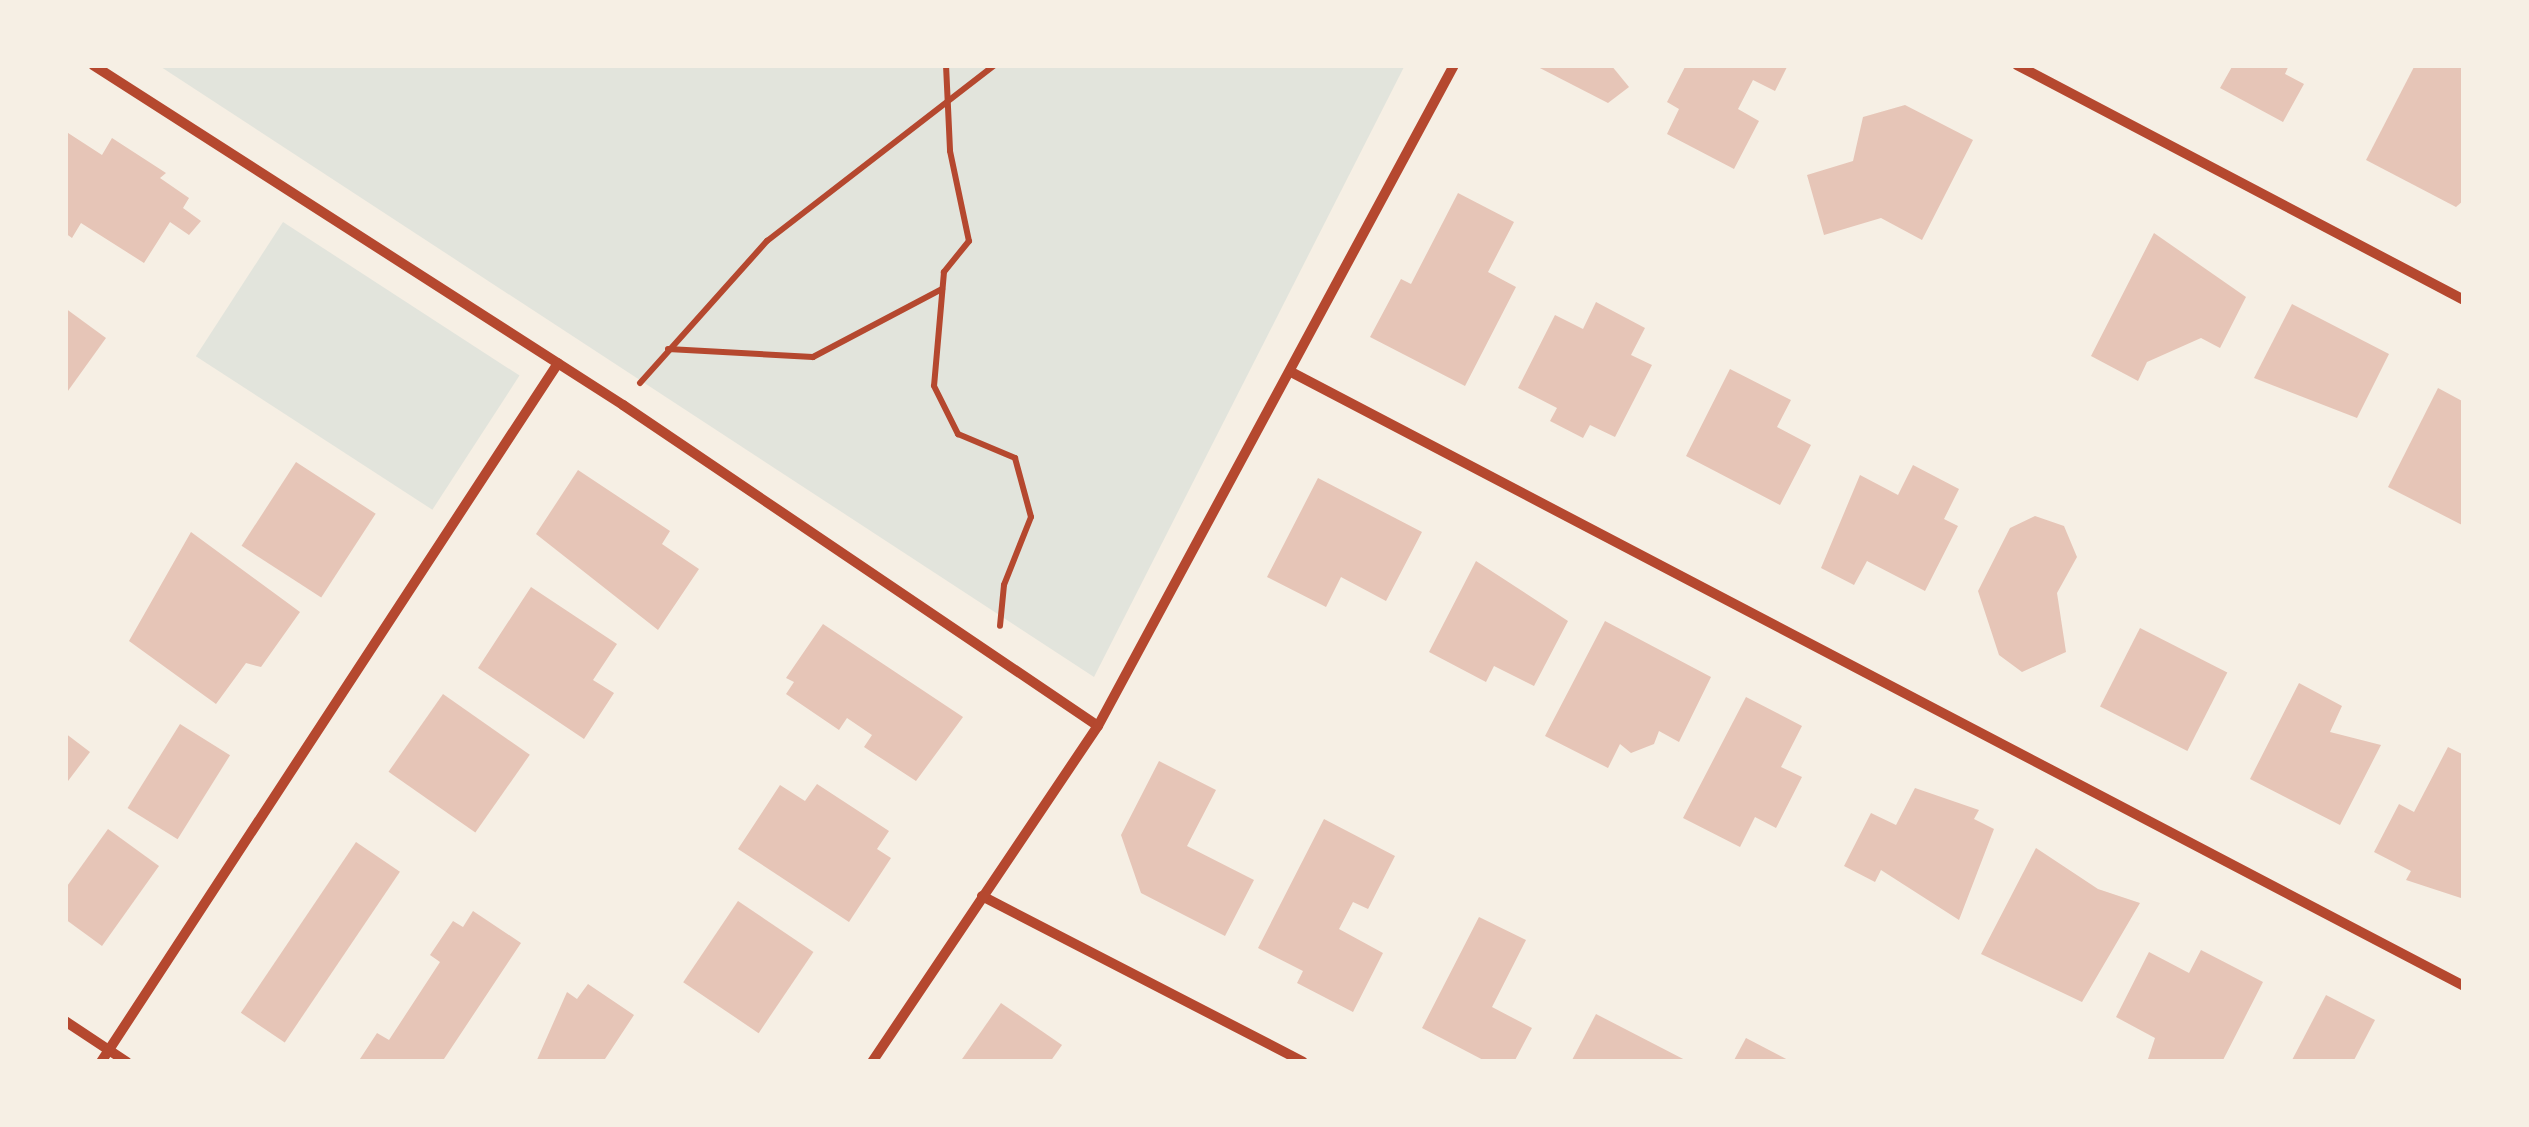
<!DOCTYPE html>
<html>
<head>
<meta charset="utf-8">
<style>
	body { margin:0 }
	#map { position:relative; width:2529px; height:1127px; overflow:hidden; background:#f6efe4; font-family:"Titillium Web",sans-serif }
	div>[style] { position:absolute }
	.green>* { inset:0; background:#e2e4dc; transform-origin:0 0 }
	.building>* { inset:0; background:#e6c5b7; transform-origin:0 0 }
	.path>* { height:6px; margin:-3px; padding:0 3px; transform-origin:3px; border-radius:3px; background:#b5482f }
	.minor>* { height:10px; margin:-5px; padding:0 5px; transform-origin:5px; border-radius:5px; background:#b5482f }
	span { translate:-50% -50%; white-space:nowrap; text-align:center; line-height:1.15; -webkit-text-stroke:8px #f6efe4; paint-order:stroke }
	.frame { position:absolute; inset:0; border:68px solid #f6efe4; pointer-events:none }
</style>
</head>
<body>
<div id="map">
	<div class="green">
		<div style="clip-path:polygon(158px 65px,1405px 65px,1094px 677px)"></div>
		<div style="left:283px;top:222px;width:282px;height:160px;rotate:33deg"></div>
	</div>
	<div class="building">
		<div style="clip-path:polygon(1534px 65px,1611px 65px,1629px 87px,1608px 103px)"></div>
		<div style="clip-path:polygon(1686px 65px,1788px 65px,1775px 91px,1753px 80px,1738px 109px,1759px 121px,1734px 169px,1667px 134px,1679px 109px,1667px 102px)"></div>
		<div style="clip-path:polygon(2233px 65px,2289px 65px,2285px 74px,2304px 84px,2283px 122px,2220px 88px)"></div>
		<div style="clip-path:polygon(2415px 65px,2464px 66px,2464px 200px,2456px 207px,2366px 160px)"></div>
		<div style="clip-path:polygon(1905px 105px,1973px 140px,1922px 240px,1881px 218px,1824px 235px,1807px 175px,1853px 161px,1863px 117px)"></div>
		<div style="clip-path:polygon(65px 131px,102px 155px,112px 138px,166px 173px,160px 178px,189px 198px,183px 208px,201px 221px,189px 235px,170px 222px,144px 263px,81px 223px,72px 238px,65px 233px)"></div>
		<div style="clip-path:polygon(1458px 193px,1514px 222px,1488px 272px,1516px 287px,1465px 386px,1370px 337px,1401px 279px,1411px 284px)"></div>
		<div style="clip-path:polygon(2154px 233px,2246px 297px,2220px 348px,2201px 338px,2147px 362px,2138px 381px,2091px 356px)"></div>
		<div style="clip-path:polygon(1596px 302px,1645px 328px,1631px 355px,1652px 365px,1615px 437px,1590px 425px,1583px 438px,1550px 421px,1557px 408px,1518px 388px,1555px 315px,1583px 329px)"></div>
		<div style="clip-path:polygon(2292px 304px,2389px 354px,2357px 418px,2254px 378px)"></div>
		<div style="clip-path:polygon(65px 308px,106px 338px,65px 395px)"></div>
		<div style="clip-path:polygon(1730px 369px,1791px 400px,1777px 427px,1811px 445px,1780px 505px,1686px 456px)"></div>
		<div style="clip-path:polygon(2438px 388px,2464px 402px,2464px 526px,2388px 487px)"></div>
		<div style="left:296px;top:462px;width:95px;height:100px;rotate:33deg"></div>
		<div style="clip-path:polygon(1913px 465px,1959px 489px,1944px 519px,1958px 526px,1925px 591px,1867px 561px,1854px 585px,1821px 568px,1860px 475px,1898px 495px)"></div>
		<div style="clip-path:polygon(578px 470px,670px 531px,662px 544px,699px 569px,658px 630px,536px 534px)"></div>
		<div style="clip-path:polygon(1318px 478px,1422px 532px,1386px 601px,1341px 577px,1326px 607px,1267px 577px)"></div>
		<div style="clip-path:polygon(2035px 516px,2064px 526px,2077px 557px,2057px 593px,2066px 652px,2022px 672px,1999px 655px,1978px 591px,2010px 528px)"></div>
		<div style="clip-path:polygon(191px 532px,300px 612px,261px 667px,246px 663px,216px 704px,129px 641px)"></div>
		<div style="clip-path:polygon(1476px 561px,1568px 621px,1534px 686px,1494px 666px,1486px 682px,1429px 652px)"></div>
		<div style="clip-path:polygon(531px 587px,617px 644px,593px 680px,614px 693px,584px 739px,478px 668px)"></div>
		<div style="clip-path:polygon(1605px 621px,1711px 677px,1679px 742px,1659px 731px,1654px 744px,1631px 753px,1620px 744px,1608px 768px,1545px 736px)"></div>
		<div style="clip-path:polygon(823px 624px,963px 717px,916px 781px,864px 747px,872px 735px,847px 718px,839px 730px,786px 694px,794px 682px,786px 678px)"></div>
		<div style="left:2140px;top:628px;width:98px;height:88px;rotate:27deg"></div>
		<div style="clip-path:polygon(2299px 683px,2342px 706px,2330px 732px,2381px 745px,2340px 825px,2250px 779px)"></div>
		<div style="left:443px;top:694px;width:106px;height:95px;rotate:35deg"></div>
		<div style="clip-path:polygon(1746px 697px,1802px 726px,1781px 767px,1802px 777px,1776px 828px,1755px 817px,1740px 847px,1683px 818px)"></div>
		<div style="left:180px;top:724px;width:59px;height:99px;rotate:32deg"></div>
		<div style="clip-path:polygon(65px 733px,90px 752px,65px 785px)"></div>
		<div style="clip-path:polygon(2448px 747px,2464px 755px,2464px 899px,2406px 880px,2411px 871px,2374px 852px,2399px 804px,2414px 812px)"></div>
		<div style="clip-path:polygon(1159px 761px,1216px 790px,1187px 846px,1254px 880px,1225px 936px,1141px 893px,1121px 835px)"></div>
		<div style="clip-path:polygon(817px 784px,889px 831px,877px 849px,891px 858px,849px 922px,738px 849px,780px 785px,805px 801px)"></div>
		<div style="clip-path:polygon(1915px 788px,1979px 810px,1974px 819px,1994px 829px,1959px 920px,1881px 870px,1875px 882px,1844px 866px,1871px 813px,1896px 825px)"></div>
		<div style="clip-path:polygon(1324px 819px,1395px 856px,1368px 909px,1353px 902px,1339px 929px,1383px 953px,1353px 1012px,1297px 983px,1303px 971px,1258px 948px)"></div>
		<div style="clip-path:polygon(108px 829px,159px 866px,102px 946px,65px 919px,65px 889px)"></div>
		<div style="left:356px;top:842px;width:53px;height:206px;rotate:34deg"></div>
		<div style="clip-path:polygon(2036px 848px,2098px 889px,2140px 903px,2082px 1002px,1981px 954px)"></div>
		<div style="left:738px;top:901px;width:91px;height:98px;rotate:34deg"></div>
		<div style="clip-path:polygon(473px 911px,521px 943px,442px 1062px,358px 1062px,377px 1033px,389px 1040px,440px 962px,430px 955px,453px 921px,463px 927px)"></div>
		<div style="clip-path:polygon(1479px 917px,1526px 940px,1492px 1007px,1532px 1028px,1514px 1062px,1487px 1062px,1422px 1028px)"></div>
		<div style="clip-path:polygon(2201px 950px,2263px 982px,2222px 1062px,2147px 1062px,2155px 1038px,2116px 1017px,2149px 952px,2189px 973px)"></div>
		<div style="clip-path:polygon(588px 984px,634px 1015px,603px 1062px,536px 1062px,567px 992px,577px 999px)"></div>
		<div style="clip-path:polygon(2326px 995px,2375px 1020px,2353px 1062px,2291px 1062px)"></div>
		<div style="clip-path:polygon(1001px 1003px,1062px 1045px,1050px 1062px,960px 1062px)"></div>
		<div style="clip-path:polygon(1596px 1014px,1689px 1062px,1571px 1062px)"></div>
		<div style="clip-path:polygon(1746px 1038px,1792px 1062px,1733px 1062px)"></div>
	</div>
	<div class="path">
		<div style="left:946px;top:65px;width:86px;rotate:87.3deg"></div>
		<div style="left:950px;top:151px;width:92px;rotate:78.1deg"></div>
		<div style="left:969px;top:241px;width:40px;rotate:129deg"></div>
		<div style="left:944px;top:272px;width:114px;rotate:95deg"></div>
		<div style="left:934px;top:386px;width:54px;rotate:63.4deg"></div>
		<div style="left:958px;top:434px;width:62px;rotate:22.8deg"></div>
		<div style="left:1015px;top:458px;width:61px;rotate:74.8deg"></div>
		<div style="left:1031px;top:517px;width:73px;rotate:111.7deg"></div>
		<div style="left:1004px;top:585px;width:41px;rotate:95.6deg"></div>
		<div style="left:668px;top:349px;width:145px;rotate:3.2deg"></div>
		<div style="left:813px;top:357px;width:146px;rotate:-27.8deg"></div>
		<div style="left:640px;top:383px;width:191px;rotate:-48.2deg"></div>
		<div style="left:767px;top:241px;width:288px;rotate:-37.7deg"></div>
	</div>
	<div class="minor">
		<div style="left:93px;top:65px;width:630px;rotate:32.68deg"></div>
		<div style="left:623px;top:405px;width:573px;rotate:34.05deg"></div>
		<div style="left:2017px;top:65px;width:505px;rotate:27.73deg"></div>
		<div style="left:1293px;top:373px;width:1322px;rotate:27.63deg"></div>
		<div style="left:982px;top:896px;width:361px;rotate:27.3deg"></div>
		<div style="left:65px;top:1021px;width:74px;rotate:33.5deg"></div>
		<div style="left:101px;top:1062px;width:835px;rotate:-56.82deg"></div>
		<div style="left:872px;top:1062px;width:405px;rotate:-56.1deg"></div>
		<div style="left:1098px;top:726px;width:751px;rotate:-61.69deg"></div>
	</div>
	<div class="frame"></div>
</div>
</body>
</html>
